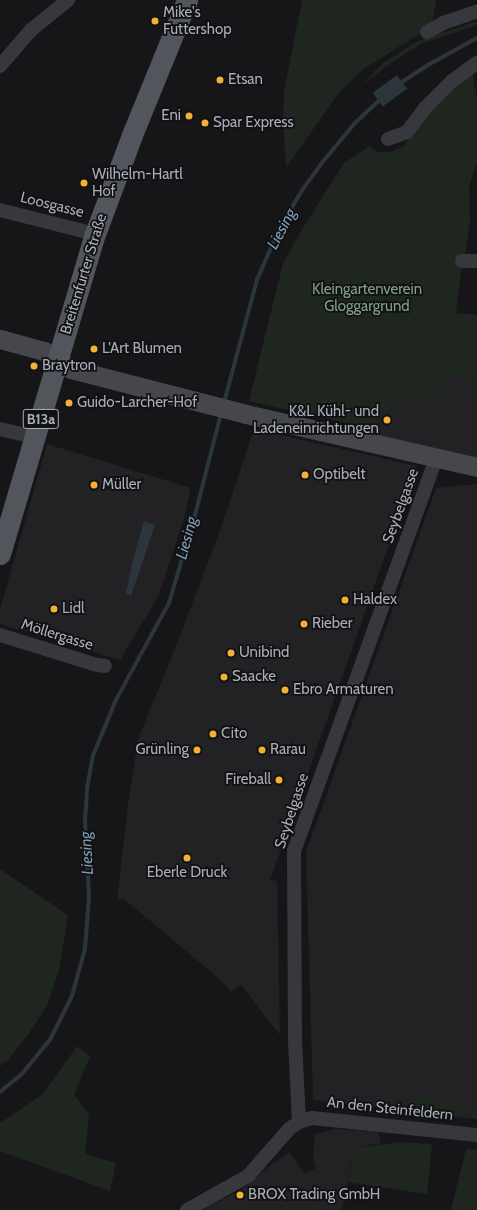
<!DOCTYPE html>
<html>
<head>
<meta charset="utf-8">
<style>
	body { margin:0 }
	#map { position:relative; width:477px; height:1210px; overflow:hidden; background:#161618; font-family:Cabin,sans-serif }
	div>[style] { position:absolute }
	.built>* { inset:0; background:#222225 }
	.green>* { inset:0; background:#1e261f; transform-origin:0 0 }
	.water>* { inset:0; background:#2c353c; transform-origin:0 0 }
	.stream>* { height:3.5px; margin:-1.75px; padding:0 1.75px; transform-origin:1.75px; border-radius:1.75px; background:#2c353c }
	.street>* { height:14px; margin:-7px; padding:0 7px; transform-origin:7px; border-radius:7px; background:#37383d }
	.secondary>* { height:19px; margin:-9.5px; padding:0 9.5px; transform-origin:9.5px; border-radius:9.5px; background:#45474d }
	.primary>* { height:21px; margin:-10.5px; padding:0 10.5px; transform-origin:10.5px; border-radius:10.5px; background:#53555c }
	.dots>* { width:11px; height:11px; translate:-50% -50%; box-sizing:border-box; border:2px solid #111113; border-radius:50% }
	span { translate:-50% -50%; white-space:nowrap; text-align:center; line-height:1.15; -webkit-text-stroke:3.5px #111113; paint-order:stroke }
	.shield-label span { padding:1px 3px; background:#111113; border:1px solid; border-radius:3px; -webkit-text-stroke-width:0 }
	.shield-label { font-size:14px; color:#a8adb8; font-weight:700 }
	.poi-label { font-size:15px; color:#a8adb8 }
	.left { translate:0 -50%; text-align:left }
	.right { translate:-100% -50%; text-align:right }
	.street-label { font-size:15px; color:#a8adb8 }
	.park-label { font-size:15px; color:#7fa381 }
	.water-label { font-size:16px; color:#7f9bb3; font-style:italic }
</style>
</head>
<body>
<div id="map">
	<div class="built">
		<div style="clip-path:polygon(456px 314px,477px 315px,477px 467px,392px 447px,369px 428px,400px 401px)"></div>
		<div style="clip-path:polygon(254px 429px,417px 466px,270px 880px,277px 881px,280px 1035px,241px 985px,231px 992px,223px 982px,123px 898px,117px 900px,128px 805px,138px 739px,178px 641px,221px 528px)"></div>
		<div style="clip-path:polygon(47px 444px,191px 488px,182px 525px,158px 597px,120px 660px,0 624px,0 609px)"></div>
		<div style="clip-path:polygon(477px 484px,477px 1119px,313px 1100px,306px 852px,436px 488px)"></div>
		<div style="clip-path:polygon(335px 1129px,378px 1132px,381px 1143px,354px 1148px,342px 1210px,202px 1210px,242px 1189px,268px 1167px,289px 1152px,304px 1173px,316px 1168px,313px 1156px,315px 1134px)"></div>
	</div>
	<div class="green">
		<div style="clip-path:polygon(302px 0,436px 0,432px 26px,362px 70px,338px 94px,286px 168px,283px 120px,284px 91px)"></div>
		<div style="clip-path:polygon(477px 21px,477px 25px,421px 44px,391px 63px,362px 85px,383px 63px,418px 41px)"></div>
		<div style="clip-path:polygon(472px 71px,477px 99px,477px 163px,469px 186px,470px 222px,465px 255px,463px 255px,456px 313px,477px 315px,477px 378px,443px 378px,442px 397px,477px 398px,477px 400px,400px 401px,369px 428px,249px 401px,283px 263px,301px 231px,344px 163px,369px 146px,378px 152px,390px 152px,402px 147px,411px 137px,427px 112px)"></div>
		<div style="clip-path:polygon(0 869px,68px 915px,60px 966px,48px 1004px,30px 1032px,8px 1060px,0 1066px)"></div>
		<div style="clip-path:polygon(77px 1046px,90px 1056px,74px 1095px,89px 1114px,85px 1154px,116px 1163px,110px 1191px,0 1151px,0 1123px,43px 1094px)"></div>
		<div style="left:410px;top:1096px;width:57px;height:15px;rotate:6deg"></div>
		<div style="clip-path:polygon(401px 1142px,432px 1144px,427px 1194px,348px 1182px,354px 1148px)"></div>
		<div style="clip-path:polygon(466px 1149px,477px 1150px,477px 1210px,451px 1210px)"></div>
	</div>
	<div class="water">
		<div style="left:397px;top:75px;width:17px;height:30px;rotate:54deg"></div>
		<div style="clip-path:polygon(144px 521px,155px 525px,131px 596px,126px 594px,132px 563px)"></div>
	</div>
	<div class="stream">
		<div style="left:399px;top:84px;width:37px;rotate:-33deg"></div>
		<div style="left:430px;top:64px;width:54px;rotate:-29deg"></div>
		<div style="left:224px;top:403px;width:127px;rotate:-75deg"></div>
		<div style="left:257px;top:280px;width:58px;rotate:-66.5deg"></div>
		<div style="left:280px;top:227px;width:44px;rotate:-58.8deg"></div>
		<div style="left:303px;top:189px;width:31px;rotate:-54deg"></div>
		<div style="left:321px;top:164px;width:53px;rotate:-50.3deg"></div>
		<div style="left:355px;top:123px;width:37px;rotate:-43deg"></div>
		<div style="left:0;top:1092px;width:27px;rotate:-39deg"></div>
		<div style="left:21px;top:1075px;width:45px;rotate:-50.4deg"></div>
		<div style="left:50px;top:1040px;width:49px;rotate:-63.4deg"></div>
		<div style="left:72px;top:996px;width:49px;rotate:-74.5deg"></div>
		<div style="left:85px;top:949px;width:52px;rotate:-85.6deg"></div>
		<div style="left:89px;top:897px;width:76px;rotate:-93deg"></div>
		<div style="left:85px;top:821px;width:32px;rotate:-86deg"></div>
		<div style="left:87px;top:789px;width:34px;rotate:-80deg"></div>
		<div style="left:93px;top:756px;width:61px;rotate:-67.7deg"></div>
		<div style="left:116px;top:700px;width:111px;rotate:-61.3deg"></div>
		<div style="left:169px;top:603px;width:88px;rotate:-73.4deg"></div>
		<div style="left:194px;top:519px;width:108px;rotate:-75.6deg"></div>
	</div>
	<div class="street">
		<div style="left:427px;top:32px;width:18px;rotate:-29deg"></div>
		<div style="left:443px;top:23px;width:36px;rotate:-19deg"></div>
		<div style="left:0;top:66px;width:48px;rotate:-49.3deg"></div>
		<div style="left:31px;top:30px;width:48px;rotate:-39deg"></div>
		<div style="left:388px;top:139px;width:20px;rotate:-20deg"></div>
		<div style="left:407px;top:132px;width:30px;rotate:-53deg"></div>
		<div style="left:425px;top:108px;width:38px;rotate:-45deg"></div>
		<div style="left:452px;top:81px;width:31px;rotate:-36deg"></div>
		<div style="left:0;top:210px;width:98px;rotate:14.2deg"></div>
		<div style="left:462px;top:261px;width:15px"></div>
		<div style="left:0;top:429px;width:37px;rotate:13deg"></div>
		<div style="left:0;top:635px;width:102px;rotate:17.2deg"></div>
		<div style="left:97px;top:665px;width:8px;rotate:7deg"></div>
		<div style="left:299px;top:1122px;width:83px;rotate:-92.8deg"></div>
		<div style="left:295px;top:1039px;width:188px;rotate:-90.3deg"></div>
		<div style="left:294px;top:851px;width:418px;rotate:-70.1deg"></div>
		<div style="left:187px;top:1210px;width:70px;rotate:-29.1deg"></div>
		<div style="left:248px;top:1176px;width:62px;rotate:-48.9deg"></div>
		<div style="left:289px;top:1129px;width:12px;rotate:-35deg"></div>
		<div style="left:299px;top:1122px;width:14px;rotate:-17deg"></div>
		<div style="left:312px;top:1118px;width:166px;rotate:5.9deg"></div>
	</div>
	<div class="secondary">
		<div style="left:0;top:339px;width:46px;rotate:15.3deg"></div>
		<div style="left:44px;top:351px;width:32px;rotate:34deg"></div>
		<div style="left:71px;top:369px;width:181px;rotate:14.4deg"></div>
		<div style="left:246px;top:414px;width:237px;rotate:12.9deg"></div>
	</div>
	<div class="primary">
		<div style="left:0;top:554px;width:334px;rotate:-73.5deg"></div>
		<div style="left:95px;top:234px;width:106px;rotate:-69.5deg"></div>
		<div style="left:132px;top:135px;width:146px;rotate:-67.8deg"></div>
	</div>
	<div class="dots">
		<div style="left:155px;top:21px;background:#f2b134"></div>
		<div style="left:220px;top:80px;background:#f2b134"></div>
		<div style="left:189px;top:116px;background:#f2b134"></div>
		<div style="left:205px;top:123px;background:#f2b134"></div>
		<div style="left:84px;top:183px;background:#f2b134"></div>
		<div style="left:94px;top:349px;background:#f2b134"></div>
		<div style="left:34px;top:366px;background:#f2b134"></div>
		<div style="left:69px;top:403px;background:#f2b134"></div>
		<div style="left:387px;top:420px;background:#f2b134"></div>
		<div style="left:305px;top:475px;background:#f2b134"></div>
		<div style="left:94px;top:485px;background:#f2b134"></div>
		<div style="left:345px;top:600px;background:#f2b134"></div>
		<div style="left:54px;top:609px;background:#f2b134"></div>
		<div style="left:304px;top:624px;background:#f2b134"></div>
		<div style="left:231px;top:653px;background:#f2b134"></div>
		<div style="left:224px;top:677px;background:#f2b134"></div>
		<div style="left:285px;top:690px;background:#f2b134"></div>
		<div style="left:213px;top:734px;background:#f2b134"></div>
		<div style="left:197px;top:750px;background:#f2b134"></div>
		<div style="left:262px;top:750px;background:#f2b134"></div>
		<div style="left:279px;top:780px;background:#f2b134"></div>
		<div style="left:187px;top:858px;background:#f2b134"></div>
		<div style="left:240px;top:1195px;background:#f2b134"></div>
	</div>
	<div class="shield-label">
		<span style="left:41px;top:419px">B13a</span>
	</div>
	<div class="poi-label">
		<span class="left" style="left:163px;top:21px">Mike's<br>Futtershop</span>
		<span class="left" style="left:228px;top:80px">Etsan</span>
		<span class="right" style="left:181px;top:116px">Eni</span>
		<span class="left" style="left:213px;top:123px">Spar Express</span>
		<span class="left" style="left:92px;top:183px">Wilhelm-Hartl<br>Hof</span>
		<span class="left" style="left:102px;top:349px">L'Art Blumen</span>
		<span class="left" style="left:42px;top:366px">Braytron</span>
		<span class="left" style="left:77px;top:403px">Guido-Larcher-Hof</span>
		<span class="right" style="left:379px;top:420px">K&amp;L Kühl- und<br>Ladeneinrichtungen</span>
		<span class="left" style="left:313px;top:475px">Optibelt</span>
		<span class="left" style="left:102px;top:485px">Müller</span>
		<span class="left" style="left:353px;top:600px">Haldex</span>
		<span class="left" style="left:62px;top:609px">Lidl</span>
		<span class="left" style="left:312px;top:624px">Rieber</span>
		<span class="left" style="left:239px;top:653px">Unibind</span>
		<span class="left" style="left:232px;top:677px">Saacke</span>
		<span class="left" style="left:293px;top:690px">Ebro Armaturen</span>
		<span class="left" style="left:221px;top:734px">Cito</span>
		<span class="right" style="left:189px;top:750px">Grünling</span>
		<span class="left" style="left:270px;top:750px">Rarau</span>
		<span class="right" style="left:271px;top:780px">Fireball</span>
		<span style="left:187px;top:873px">Eberle Druck</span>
		<span class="left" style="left:248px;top:1195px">BROX Trading GmbH</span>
	</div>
	<div class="street-label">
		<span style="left:52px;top:205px;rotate:14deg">Loosgasse</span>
		<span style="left:84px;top:274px;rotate:-73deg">Breitenfurter Straße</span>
		<span style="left:401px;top:506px;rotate:-70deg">Seybelgasse</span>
		<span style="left:57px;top:635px;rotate:17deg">Möllergasse</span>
		<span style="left:292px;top:811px;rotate:-72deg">Seybelgasse</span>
		<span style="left:390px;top:1109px;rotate:6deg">An den Steinfeldern</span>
	</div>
	<div class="park-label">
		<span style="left:367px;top:298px">Kleingartenverein<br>Gloggargrund</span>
	</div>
	<div class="water-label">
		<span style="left:282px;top:229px;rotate:-62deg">Liesing</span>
		<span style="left:187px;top:538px;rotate:-75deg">Liesing</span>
		<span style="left:87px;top:853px;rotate:-93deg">Liesing</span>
	</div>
</div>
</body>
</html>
